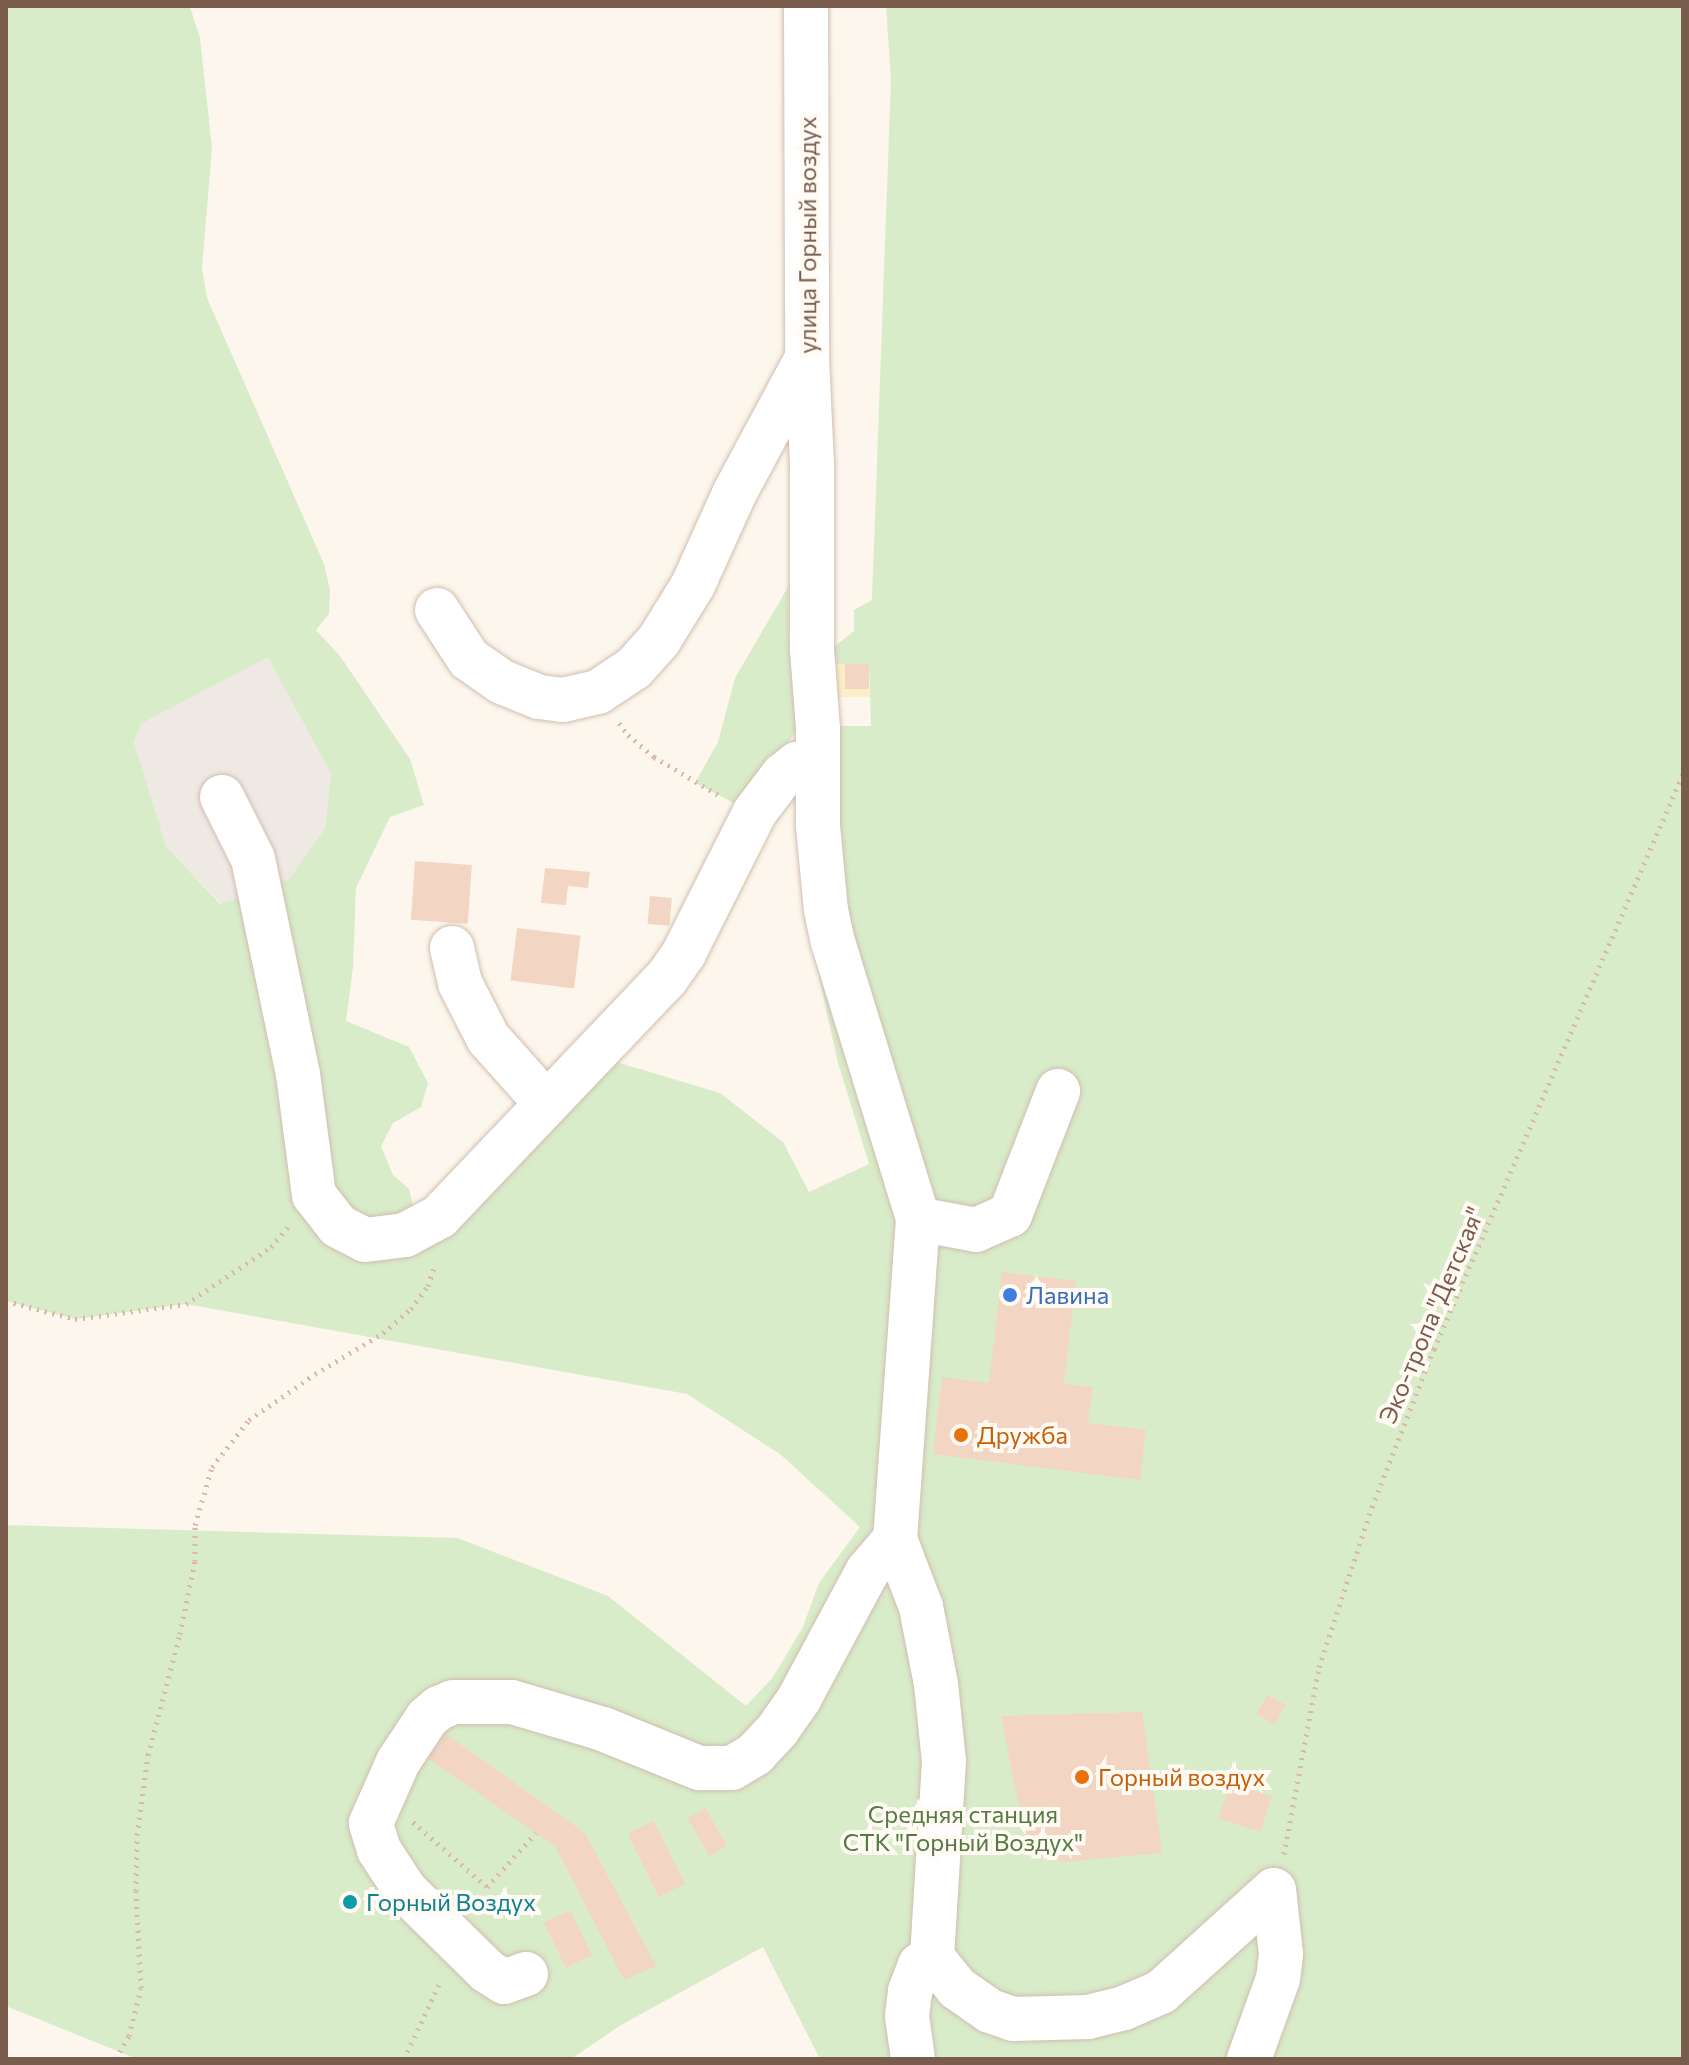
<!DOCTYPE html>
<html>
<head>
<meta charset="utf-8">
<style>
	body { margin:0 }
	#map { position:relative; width:1689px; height:2065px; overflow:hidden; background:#fdf6ec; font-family:Commissioner,sans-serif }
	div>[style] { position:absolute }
	.industrial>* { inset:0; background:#efe9e4 }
	.green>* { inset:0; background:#d8ecc9 }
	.sand>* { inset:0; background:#fcefc7 }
	.building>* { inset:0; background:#f3d5c3; transform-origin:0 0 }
	.path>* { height:5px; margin-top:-2.5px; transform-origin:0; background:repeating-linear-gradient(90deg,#d9b8a5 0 2px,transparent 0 8px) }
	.roads { filter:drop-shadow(0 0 2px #d1beb0) drop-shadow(0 0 2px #d1beb0) }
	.minor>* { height:44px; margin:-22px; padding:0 22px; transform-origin:22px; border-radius:22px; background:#fff }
	.dots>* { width:22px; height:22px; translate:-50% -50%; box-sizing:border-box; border:4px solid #fffaf3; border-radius:50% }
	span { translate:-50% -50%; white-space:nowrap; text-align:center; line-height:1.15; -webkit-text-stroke:8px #fffaf3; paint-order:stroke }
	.street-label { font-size:24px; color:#7a5c4d }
	.shop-label { font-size:24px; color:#366cbe }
	.left { translate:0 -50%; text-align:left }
	.food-label { font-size:24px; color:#c56008 }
	.park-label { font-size:24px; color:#537a41 }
	.culture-label { font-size:24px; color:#0d838f }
	.frame { position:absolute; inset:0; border:8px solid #7a5c4d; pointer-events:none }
</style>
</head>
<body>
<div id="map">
	<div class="industrial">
		<div style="clip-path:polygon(268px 656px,331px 774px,325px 828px,289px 879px,221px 904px,166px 846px,134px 742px,141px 724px)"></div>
	</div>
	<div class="green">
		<div style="clip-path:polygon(evenodd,6px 6px,189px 6px,191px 10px,200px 38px,212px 148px,202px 268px,207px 298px,324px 564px,330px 590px,329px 614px,316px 630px,340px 656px,410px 759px,424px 805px,390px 817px,356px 888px,353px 967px,346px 1021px,409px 1047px,428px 1083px,421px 1107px,393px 1123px,381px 1146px,393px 1175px,409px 1189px,414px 1210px,405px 1235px,613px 1061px,720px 1093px,783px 1142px,809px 1192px,869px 1164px,838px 1063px,809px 931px,833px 726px,871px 726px,869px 664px,830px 664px,830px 650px,854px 631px,854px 610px,872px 600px,891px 79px,886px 6px,1683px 6px,1683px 2059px,820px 2059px,763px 1947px,621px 2025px,571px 2059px,137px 2059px,6px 2006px,6px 1525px,457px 1538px,608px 1596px,746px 1706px,773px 1677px,803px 1627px,819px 1583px,860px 1527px,780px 1454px,687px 1394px,186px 1304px,75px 1319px,6px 1301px,6px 6px,268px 657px,331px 774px,325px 828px,289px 879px,220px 904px,166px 846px,134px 742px,141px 724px,268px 657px)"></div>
		<div style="clip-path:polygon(788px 587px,789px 648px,799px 687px,801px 726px,738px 805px,695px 783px,718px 742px,735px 678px)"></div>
	</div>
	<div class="sand">
		<div style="clip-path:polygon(830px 664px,845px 664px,845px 689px,869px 689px,870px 697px,832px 697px)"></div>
	</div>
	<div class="building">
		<div style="left:845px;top:664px;width:24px;height:25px"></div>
		<div style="left:415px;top:861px;width:57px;height:59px;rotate:4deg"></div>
		<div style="clip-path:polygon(545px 868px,590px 872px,588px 888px,568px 886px,566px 905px,541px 903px)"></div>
		<div style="left:650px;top:896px;width:22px;height:28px;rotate:5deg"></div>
		<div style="left:517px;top:928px;width:64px;height:53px;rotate:7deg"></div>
		<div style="clip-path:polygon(1002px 1272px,1076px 1281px,1064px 1384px,1093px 1387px,1088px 1423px,1146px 1430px,1140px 1480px,933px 1454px,942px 1377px,989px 1383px)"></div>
		<div style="left:1267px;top:1695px;width:21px;height:22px;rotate:28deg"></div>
		<div style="clip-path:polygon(1142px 1712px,1162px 1853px,1063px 1862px,1040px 1858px,1025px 1838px,1001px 1716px)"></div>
		<div style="clip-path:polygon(446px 1734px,585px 1833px,656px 1966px,624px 1980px,555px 1846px,427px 1758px)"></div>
		<div style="left:1230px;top:1783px;width:44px;height:37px;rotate:18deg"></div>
		<div style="left:705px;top:1808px;width:44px;height:20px;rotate:60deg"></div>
		<div style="left:654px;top:1821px;width:70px;height:29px;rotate:64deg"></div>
		<div style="left:570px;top:1910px;width:50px;height:29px;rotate:64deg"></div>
	</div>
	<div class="path">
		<div style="left:619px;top:723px;width:15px;rotate:53deg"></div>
		<div style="left:628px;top:735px;width:34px;rotate:40deg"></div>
		<div style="left:654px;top:757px;width:77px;rotate:30.6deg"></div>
		<div style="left:6px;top:1301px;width:71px;rotate:14.6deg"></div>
		<div style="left:75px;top:1319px;width:112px;rotate:-7.7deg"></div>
		<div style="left:186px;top:1304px;width:102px;rotate:-33.8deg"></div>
		<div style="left:271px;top:1247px;width:26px;rotate:-50deg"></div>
		<div style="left:413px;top:1822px;width:98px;rotate:41.3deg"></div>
		<div style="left:487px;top:1887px;width:73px;rotate:-47.8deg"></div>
		<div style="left:1284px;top:1854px;width:190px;rotate:-79.4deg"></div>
		<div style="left:1319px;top:1667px;width:169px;rotate:-71.7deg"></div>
		<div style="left:1372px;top:1507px;width:170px;rotate:-68.6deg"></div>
		<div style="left:1434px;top:1349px;width:627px;rotate:-66.59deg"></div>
		<div style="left:116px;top:2059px;width:26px;rotate:-61deg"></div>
		<div style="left:129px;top:2036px;width:49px;rotate:-76deg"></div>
		<div style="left:141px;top:1988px;width:97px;rotate:-93deg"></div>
		<div style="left:136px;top:1891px;width:56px;rotate:-89deg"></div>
		<div style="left:137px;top:1835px;width:81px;rotate:-82.2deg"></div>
		<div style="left:148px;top:1755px;width:125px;rotate:-75.2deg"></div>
		<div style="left:180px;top:1634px;width:75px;rotate:-78.4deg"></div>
		<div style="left:195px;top:1561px;width:36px;rotate:-90deg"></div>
		<div style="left:195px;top:1525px;width:60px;rotate:-73.7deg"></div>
		<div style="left:212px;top:1467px;width:60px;rotate:-51.8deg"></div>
		<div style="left:249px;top:1420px;width:80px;rotate:-34.9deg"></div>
		<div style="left:315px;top:1374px;width:79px;rotate:-31.1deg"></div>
		<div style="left:383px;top:1333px;width:37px;rotate:-41deg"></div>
		<div style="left:411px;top:1309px;width:29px;rotate:-54deg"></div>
		<div style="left:428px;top:1286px;width:23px;rotate:-72deg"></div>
		<div style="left:404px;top:2059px;width:87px;rotate:-64.9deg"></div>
	</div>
	<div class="roads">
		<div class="minor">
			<div style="left:806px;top:6px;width:352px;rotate:89.8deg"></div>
			<div style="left:807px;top:358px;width:106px;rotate:87.3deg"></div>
			<div style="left:812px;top:464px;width:185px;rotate:90deg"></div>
			<div style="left:812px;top:649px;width:80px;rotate:85.7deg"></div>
			<div style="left:818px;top:729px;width:97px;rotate:90deg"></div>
			<div style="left:818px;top:826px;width:84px;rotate:84.6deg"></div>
			<div style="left:826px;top:910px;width:33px;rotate:78deg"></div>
			<div style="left:833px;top:942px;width:290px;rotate:72.9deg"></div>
			<div style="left:918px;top:1219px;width:321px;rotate:94.1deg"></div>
			<div style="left:895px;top:1539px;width:73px;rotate:69.1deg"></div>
			<div style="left:921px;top:1607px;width:78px;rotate:79deg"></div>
			<div style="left:936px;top:1684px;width:77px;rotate:84.1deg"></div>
			<div style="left:944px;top:1761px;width:196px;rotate:93.5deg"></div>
			<div style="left:932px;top:1957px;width:40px;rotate:51deg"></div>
			<div style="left:957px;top:1988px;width:40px;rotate:34.9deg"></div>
			<div style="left:990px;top:2011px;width:24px;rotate:19deg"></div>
			<div style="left:1013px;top:2019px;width:75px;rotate:-1.5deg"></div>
			<div style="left:1088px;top:2017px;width:37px;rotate:-14deg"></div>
			<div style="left:1124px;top:2008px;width:40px;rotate:-23.4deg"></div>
			<div style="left:1161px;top:1992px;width:152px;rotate:-42.1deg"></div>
			<div style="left:437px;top:610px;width:59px;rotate:56.9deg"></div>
			<div style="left:469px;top:659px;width:40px;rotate:34.9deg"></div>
			<div style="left:502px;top:682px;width:40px;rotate:22deg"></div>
			<div style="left:539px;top:697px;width:24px;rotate:7deg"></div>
			<div style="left:563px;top:700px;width:36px;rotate:-13deg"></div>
			<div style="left:598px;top:692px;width:43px;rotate:-33.7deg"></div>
			<div style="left:634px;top:668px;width:38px;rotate:-48deg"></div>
			<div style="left:659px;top:640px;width:65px;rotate:-58.3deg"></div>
			<div style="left:693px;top:585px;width:100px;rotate:-65.7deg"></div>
			<div style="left:734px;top:494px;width:154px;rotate:-61.8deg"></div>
			<div style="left:222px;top:797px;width:69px;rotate:63.4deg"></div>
			<div style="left:253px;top:859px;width:220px;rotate:78.2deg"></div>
			<div style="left:298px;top:1074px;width:122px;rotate:82.5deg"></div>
			<div style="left:314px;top:1195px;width:39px;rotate:52deg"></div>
			<div style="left:338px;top:1226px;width:30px;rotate:27deg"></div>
			<div style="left:365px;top:1240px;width:40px;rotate:-7.1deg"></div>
			<div style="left:405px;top:1235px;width:38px;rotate:-28deg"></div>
			<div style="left:439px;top:1217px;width:329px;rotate:-46.4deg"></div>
			<div style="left:666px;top:979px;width:32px;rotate:-55deg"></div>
			<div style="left:684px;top:953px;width:158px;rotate:-63.3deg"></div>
			<div style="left:755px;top:812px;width:46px;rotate:-52.9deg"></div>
			<div style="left:783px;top:775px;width:18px;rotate:-38deg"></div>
			<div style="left:797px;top:764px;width:19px;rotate:-12deg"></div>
			<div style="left:452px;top:948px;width:36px;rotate:77deg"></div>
			<div style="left:460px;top:983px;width:62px;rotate:63deg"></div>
			<div style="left:488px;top:1038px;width:86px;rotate:48.3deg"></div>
			<div style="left:918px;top:1219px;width:59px;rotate:10.7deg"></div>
			<div style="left:976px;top:1230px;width:37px;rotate:-24deg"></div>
			<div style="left:1010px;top:1215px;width:133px;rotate:-68.8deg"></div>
			<div style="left:526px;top:1974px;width:23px;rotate:160deg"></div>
			<div style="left:504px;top:1982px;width:20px;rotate:-147deg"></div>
			<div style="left:487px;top:1971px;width:115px;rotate:-135.4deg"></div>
			<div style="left:405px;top:1890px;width:48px;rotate:-123deg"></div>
			<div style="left:379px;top:1850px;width:28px;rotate:-107deg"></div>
			<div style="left:371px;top:1823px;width:67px;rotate:-66.1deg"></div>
			<div style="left:398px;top:1762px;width:53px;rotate:-56.6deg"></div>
			<div style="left:427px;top:1718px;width:16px;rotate:-40deg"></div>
			<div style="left:439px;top:1708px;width:15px;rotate:-23deg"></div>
			<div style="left:453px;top:1702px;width:59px"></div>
			<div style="left:512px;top:1702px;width:95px;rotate:16.5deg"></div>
			<div style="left:603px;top:1729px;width:104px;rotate:22.1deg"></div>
			<div style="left:699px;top:1768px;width:33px"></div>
			<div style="left:732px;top:1768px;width:27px;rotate:-31deg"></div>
			<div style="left:755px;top:1754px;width:34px;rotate:-47deg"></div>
			<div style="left:778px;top:1729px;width:39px;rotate:-55deg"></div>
			<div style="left:800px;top:1697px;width:142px;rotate:-61.8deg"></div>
			<div style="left:867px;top:1572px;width:43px;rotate:-49.7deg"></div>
			<div style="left:913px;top:2059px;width:43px;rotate:-97.9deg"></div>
			<div style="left:907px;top:2016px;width:25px;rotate:-83deg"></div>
			<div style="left:910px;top:1991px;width:28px;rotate:-69deg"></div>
			<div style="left:920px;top:1965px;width:14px;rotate:-34deg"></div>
			<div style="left:1249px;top:2059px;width:85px;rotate:-70.1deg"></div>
			<div style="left:1278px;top:1979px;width:25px;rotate:-83deg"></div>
			<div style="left:1281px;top:1954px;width:64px;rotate:-96.2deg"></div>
		</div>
	</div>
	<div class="dots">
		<div style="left:1010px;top:1295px;background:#3f7fe0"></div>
		<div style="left:961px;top:1435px;background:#e8710a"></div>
		<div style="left:1082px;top:1777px;background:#e8710a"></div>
		<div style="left:350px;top:1902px;background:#0f9aa8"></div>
	</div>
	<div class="street-label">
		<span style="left:807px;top:235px;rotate:-90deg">улица Горный воздух</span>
		<span style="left:1431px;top:1315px;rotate:-67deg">Эко-тропа "Детская"</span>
	</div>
	<div class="shop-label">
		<span class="left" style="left:1026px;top:1295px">Лавина</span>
	</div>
	<div class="food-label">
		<span class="left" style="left:977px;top:1435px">Дружба</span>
		<span class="left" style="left:1098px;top:1777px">Горный воздух</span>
	</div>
	<div class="park-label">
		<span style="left:963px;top:1828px">Средняя станция<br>СТК "Горный Воздух"</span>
	</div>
	<div class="culture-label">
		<span class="left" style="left:366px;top:1902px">Горный Воздух</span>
	</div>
	<div class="frame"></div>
</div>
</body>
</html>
